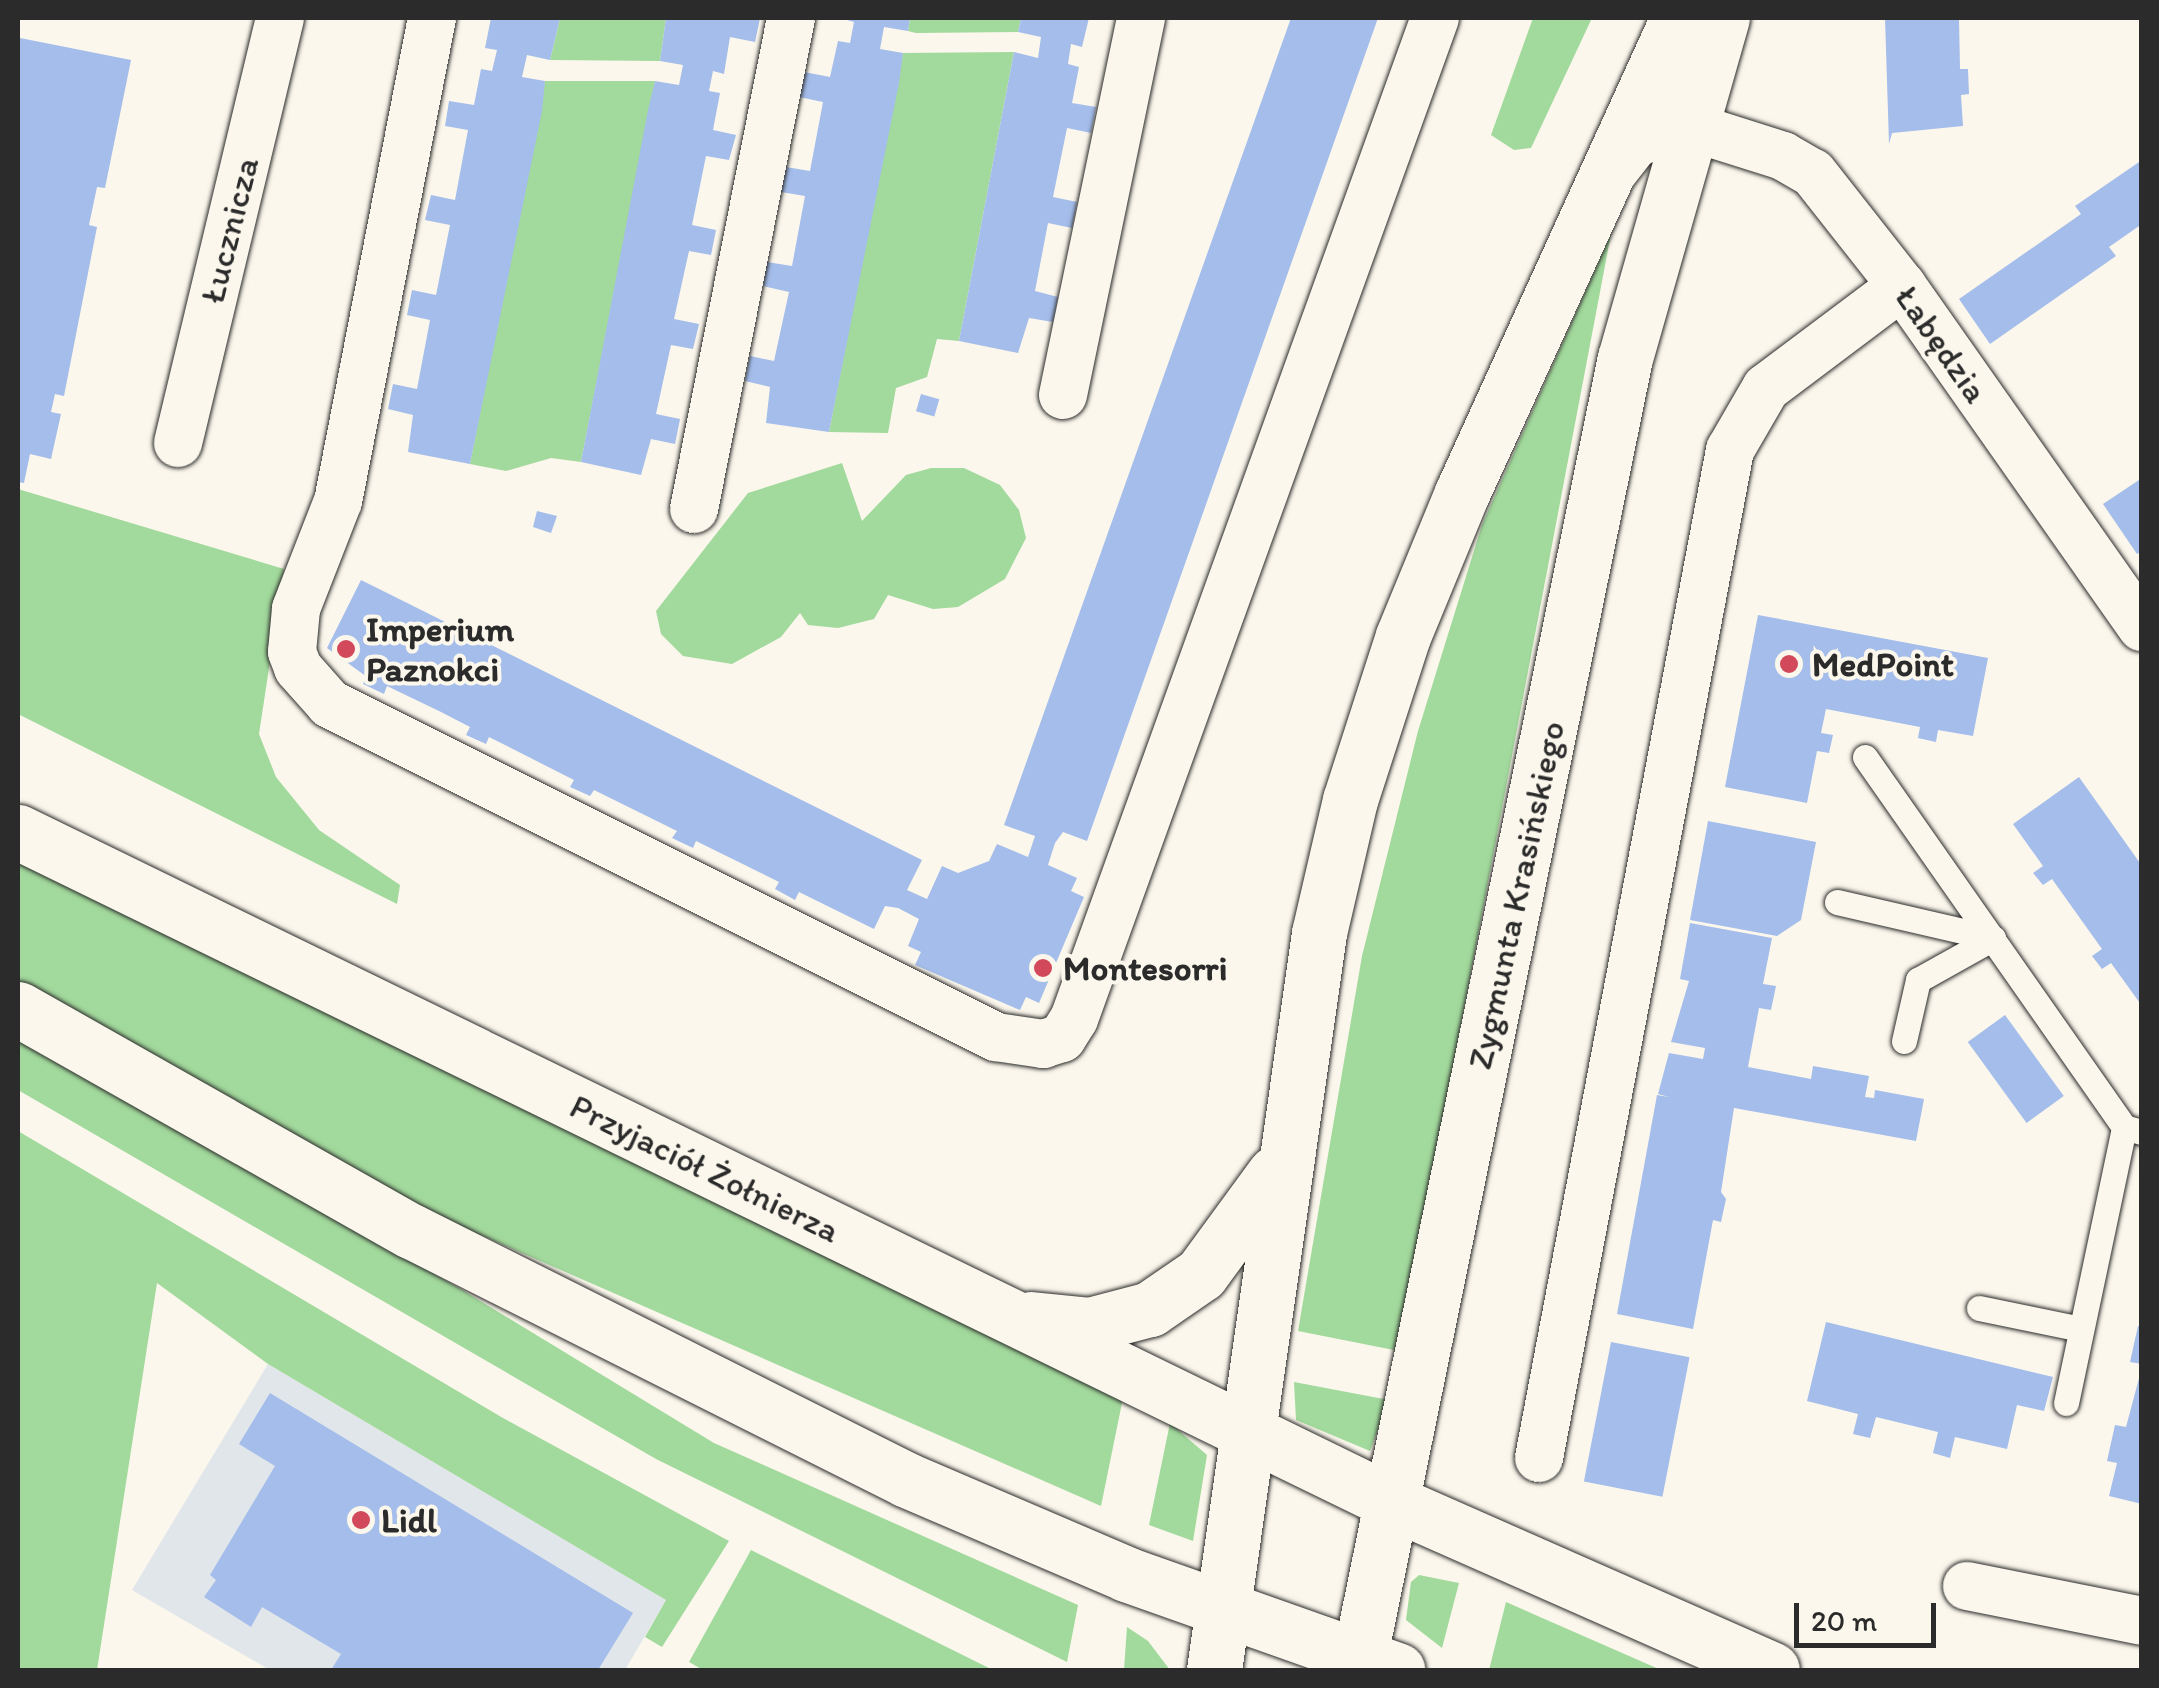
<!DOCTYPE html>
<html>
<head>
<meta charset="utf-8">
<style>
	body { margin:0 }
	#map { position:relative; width:2159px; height:1688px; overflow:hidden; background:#fbf7ec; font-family:Itim,sans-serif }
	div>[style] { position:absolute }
	.built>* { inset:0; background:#e1e6eb }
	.green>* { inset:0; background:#a2d99c }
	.building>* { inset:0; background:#a4bdea; transform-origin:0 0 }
	.roads { filter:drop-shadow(0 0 2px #2b2b2b) drop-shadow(0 0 2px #2b2b2b) }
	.lane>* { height:25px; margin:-12.5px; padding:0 12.5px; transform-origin:12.5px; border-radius:12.5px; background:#fbf7ec }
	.street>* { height:48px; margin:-24px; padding:0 24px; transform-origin:24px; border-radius:24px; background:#fbf7ec }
	.secondary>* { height:55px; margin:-27.5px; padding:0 27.5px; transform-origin:27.5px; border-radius:27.5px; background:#fbf7ec }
	.dots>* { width:28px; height:28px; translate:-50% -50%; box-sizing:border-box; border:5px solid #fbf7ec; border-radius:50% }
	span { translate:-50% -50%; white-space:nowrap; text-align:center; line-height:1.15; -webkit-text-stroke:8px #fbf7ec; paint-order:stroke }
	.street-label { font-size:35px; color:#2b2b2b }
	.poi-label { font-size:35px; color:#2b2b2b; font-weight:700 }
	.left { translate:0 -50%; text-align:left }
	.frame { position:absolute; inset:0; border:20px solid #2b2b2b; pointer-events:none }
	.scale { position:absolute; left:1794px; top:1603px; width:142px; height:45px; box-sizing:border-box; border:5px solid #2b2b2b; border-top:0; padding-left:12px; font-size:30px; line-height:35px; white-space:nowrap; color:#2b2b2b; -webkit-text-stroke:8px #fbf7ec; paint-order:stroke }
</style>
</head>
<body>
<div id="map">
	<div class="built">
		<div style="clip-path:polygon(268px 1364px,666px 1600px,625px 1670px,270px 1670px,132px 1590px)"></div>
	</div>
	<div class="green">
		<div style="clip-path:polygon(560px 18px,666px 18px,660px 61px,550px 60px)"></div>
		<div style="clip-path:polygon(910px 18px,1021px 18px,1018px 32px,916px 33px,908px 31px)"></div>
		<div style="clip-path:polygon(1533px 18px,1592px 18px,1531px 148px,1514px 150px,1491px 135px)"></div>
		<div style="clip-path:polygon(1014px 52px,959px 341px,937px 339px,927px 377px,896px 388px,888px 433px,829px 432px,903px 53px)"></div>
		<div style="clip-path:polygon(545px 81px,655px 81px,581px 462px,551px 458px,506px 471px,470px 464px)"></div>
		<div style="clip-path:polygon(1611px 234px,1399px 1351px,1298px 1331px,1362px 956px,1418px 731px,1482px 525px)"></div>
		<div style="clip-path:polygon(842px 463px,862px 521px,906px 475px,931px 468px,964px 468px,1000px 485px,1019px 510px,1026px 538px,1005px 579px,958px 607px,933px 609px,888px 595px,874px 619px,838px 628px,808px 625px,800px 613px,781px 637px,732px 664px,683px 656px,661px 634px,656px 611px,748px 493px)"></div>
		<div style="clip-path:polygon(18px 489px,284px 569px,259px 734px,276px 777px,319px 830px,400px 885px,397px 904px,18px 714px)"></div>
		<div style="clip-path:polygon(18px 861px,1123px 1398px,1101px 1506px,412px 1205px,18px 984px)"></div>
		<div style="clip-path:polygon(18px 1041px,459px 1288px,714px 1443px,1078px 1605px,1067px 1662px,656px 1459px,18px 1090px)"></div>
		<div style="clip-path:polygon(18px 1131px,503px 1418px,729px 1541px,662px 1647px,645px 1637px,666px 1600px,268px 1364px,157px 1283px,97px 1670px,18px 1670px)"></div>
		<div style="clip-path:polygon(1294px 1382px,1389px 1400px,1370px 1451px,1296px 1420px)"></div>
		<div style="clip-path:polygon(1170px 1423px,1207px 1455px,1193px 1541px,1149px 1525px)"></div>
		<div style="clip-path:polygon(751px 1550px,993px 1670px,703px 1670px,689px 1662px)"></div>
		<div style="clip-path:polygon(1419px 1575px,1459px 1583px,1442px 1648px,1406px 1620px,1411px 1582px)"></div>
		<div style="clip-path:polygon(1506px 1602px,1522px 1609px,1661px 1670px,1489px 1670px)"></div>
		<div style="clip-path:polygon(1127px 1627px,1148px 1641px,1170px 1670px,1124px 1670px)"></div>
	</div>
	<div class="building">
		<div style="clip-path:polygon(491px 18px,560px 18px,550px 60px,527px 55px,522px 77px,545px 81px,542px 111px,470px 464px,408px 452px,413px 415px,388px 409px,393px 384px,417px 389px,430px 320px,407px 315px,412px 290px,436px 295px,450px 225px,425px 220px,431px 195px,455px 200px,468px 130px,445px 126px,449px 101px,474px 105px,481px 69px,492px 71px,497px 50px,485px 48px)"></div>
		<div style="clip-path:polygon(666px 18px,760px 18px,755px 42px,730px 37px,724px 74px,713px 71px,709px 91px,720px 93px,713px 130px,736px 135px,729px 160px,706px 156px,692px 225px,716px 230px,711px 255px,689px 251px,674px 319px,699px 324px,693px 349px,671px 345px,656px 414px,680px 419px,675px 444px,651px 439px,641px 475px,581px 462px,648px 110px,655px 81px,679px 85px,683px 65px,660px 61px)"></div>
		<div style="clip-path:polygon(840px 18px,910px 18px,908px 31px,884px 27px,880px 49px,903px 53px,899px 83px,829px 432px,766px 423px,770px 387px,745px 381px,750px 356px,774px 361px,789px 292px,763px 286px,767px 262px,792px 266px,805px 196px,781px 192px,786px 167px,810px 171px,823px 102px,799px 97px,804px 72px,830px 77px,838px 41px,850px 43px,854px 22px)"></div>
		<div style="clip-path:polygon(1021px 18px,1089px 18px,1082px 47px,1071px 44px,1068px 64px,1079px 67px,1072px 103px,1096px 107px,1091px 133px,1067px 128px,1053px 197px,1077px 202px,1072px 228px,1048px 223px,1035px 291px,1058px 297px,1053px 322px,1029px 318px,1018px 353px,959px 341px,1014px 52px,1038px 58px,1041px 37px,1018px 32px)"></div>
		<div style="clip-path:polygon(1291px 18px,1378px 18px,1087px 841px,1063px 832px,1055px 843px,1048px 865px,1077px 878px,1071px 891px,1084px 897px,1039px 1003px,1026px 997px,1020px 1010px,915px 965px,921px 952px,908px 946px,919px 919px,898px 908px,885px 906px,874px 929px,799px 892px,795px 900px,775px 889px,779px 882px,696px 841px,693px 848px,672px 838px,677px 831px,594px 790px,590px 796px,570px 787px,574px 780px,489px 737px,486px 744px,466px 735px,470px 727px,441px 712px,387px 686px,384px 694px,363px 684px,367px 677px,327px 648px,361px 580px,922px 860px,907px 890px,927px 899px,942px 866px,958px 873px,989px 861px,997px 844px,1028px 857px,1035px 836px,1004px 825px)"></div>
		<div style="clip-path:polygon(1885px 18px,1959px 18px,1960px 69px,1968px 69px,1969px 94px,1961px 95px,1963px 126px,1892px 133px,1889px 144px)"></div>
		<div style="clip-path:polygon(20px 38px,131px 60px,105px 188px,97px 187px,89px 225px,97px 227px,64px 396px,55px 394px,51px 412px,61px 414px,51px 459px,30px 454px,24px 483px,18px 482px)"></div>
		<div style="clip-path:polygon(2142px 160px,2142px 224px,2109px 247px,2116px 256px,1990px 344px,1959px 299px,2081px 214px,2075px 206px)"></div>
		<div style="left:921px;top:394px;width:19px;height:18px;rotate:16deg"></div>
		<div style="clip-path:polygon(2142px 478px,2142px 551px,2137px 554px,2103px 504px)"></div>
		<div style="clip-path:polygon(537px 511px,557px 516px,551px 533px,533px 527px)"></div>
		<div style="clip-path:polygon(1758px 615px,1988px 658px,1973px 736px,1938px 730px,1936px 742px,1918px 738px,1920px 727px,1826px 709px,1821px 733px,1833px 735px,1829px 753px,1817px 751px,1807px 803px,1725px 787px)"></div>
		<div style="clip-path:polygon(2079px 777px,2142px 866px,2142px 1006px,2111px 963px,2102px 969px,2092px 956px,2102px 949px,2052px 879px,2043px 885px,2033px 873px,2043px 866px,2013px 824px)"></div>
		<div style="clip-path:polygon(1708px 821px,1816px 842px,1801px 920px,1777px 936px,1690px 920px)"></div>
		<div style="clip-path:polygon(1690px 923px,1772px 938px,1763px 984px,1776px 986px,1771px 1010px,1759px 1008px,1748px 1067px,1811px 1079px,1813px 1066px,1869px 1076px,1865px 1097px,1874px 1098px,1875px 1090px,1924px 1099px,1916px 1141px,1734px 1108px,1721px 1192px,1726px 1199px,1721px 1222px,1713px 1220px,1693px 1329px,1617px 1314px,1657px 1095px,1669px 1097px,1658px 1094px,1669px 1053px,1703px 1059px,1705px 1048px,1671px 1042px,1689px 981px,1680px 979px)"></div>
		<div style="left:2005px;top:1015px;width:100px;height:46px;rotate:54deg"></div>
		<div style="clip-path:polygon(1826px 1322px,2053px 1377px,2044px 1411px,2017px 1405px,2007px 1449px,1955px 1437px,1950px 1458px,1933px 1453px,1938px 1432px,1876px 1417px,1870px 1438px,1853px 1434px,1858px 1414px,1807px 1401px)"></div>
		<div style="clip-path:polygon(2138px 1326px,2142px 1326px,2142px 1364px,2130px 1362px)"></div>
		<div style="left:1611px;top:1342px;width:80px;height:142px;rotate:11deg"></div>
		<div style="clip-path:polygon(2142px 1367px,2142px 1504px,2109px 1496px,2117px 1463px,2107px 1461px,2115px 1425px,2126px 1427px)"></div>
		<div style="clip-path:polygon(270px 1393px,633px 1613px,598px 1670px,331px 1670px,341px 1654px,262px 1607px,251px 1627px,204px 1597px,216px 1580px,210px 1575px,275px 1466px,239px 1444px)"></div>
	</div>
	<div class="roads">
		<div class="lane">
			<div style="left:1865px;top:757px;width:452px;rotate:55deg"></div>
			<div style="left:2124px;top:1127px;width:19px;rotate:16deg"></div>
			<div style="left:1837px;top:902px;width:160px;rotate:13deg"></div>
			<div style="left:1904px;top:1041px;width:63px;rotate:-77.1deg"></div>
			<div style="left:1918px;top:980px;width:86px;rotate:-29.2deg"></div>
			<div style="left:1979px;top:1308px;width:104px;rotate:11.6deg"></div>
			<div style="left:2066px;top:1403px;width:282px;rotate:-78.1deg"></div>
		</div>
		<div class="street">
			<div style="left:432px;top:18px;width:492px;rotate:101deg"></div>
			<div style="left:338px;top:501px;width:116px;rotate:111.3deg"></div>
			<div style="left:296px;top:609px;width:43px;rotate:95.3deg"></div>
			<div style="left:292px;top:652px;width:17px;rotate:69deg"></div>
			<div style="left:298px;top:668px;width:48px;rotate:48.4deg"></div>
			<div style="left:330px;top:704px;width:745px;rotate:26.57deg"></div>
			<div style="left:996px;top:1037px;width:48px;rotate:8.5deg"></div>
			<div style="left:1043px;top:1044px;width:20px;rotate:-18deg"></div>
			<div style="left:1062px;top:1038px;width:22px;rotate:-58deg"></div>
			<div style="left:1074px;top:1019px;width:1064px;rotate:-70.17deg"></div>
			<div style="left:1613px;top:172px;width:36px;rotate:-52deg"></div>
			<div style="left:1635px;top:144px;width:49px;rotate:-25.5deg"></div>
			<div style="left:1679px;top:123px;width:109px;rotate:17.6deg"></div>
			<div style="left:1783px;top:156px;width:34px;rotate:30deg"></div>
			<div style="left:1813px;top:173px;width:144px;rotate:51.8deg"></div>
			<div style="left:1902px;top:286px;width:417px;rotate:54.9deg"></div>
			<div style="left:1063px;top:395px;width:385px;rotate:-78.3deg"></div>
			<div style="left:178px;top:443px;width:437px;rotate:-76.5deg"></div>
			<div style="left:694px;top:509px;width:500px;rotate:-78.82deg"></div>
			<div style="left:1539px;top:1458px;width:1026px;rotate:-79.27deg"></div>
			<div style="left:1730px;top:450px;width:72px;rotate:-59.9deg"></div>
			<div style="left:1766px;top:388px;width:170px;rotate:-36.9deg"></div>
			<div style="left:1967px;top:1586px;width:178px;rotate:11.3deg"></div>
		</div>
		<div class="secondary">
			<div style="left:18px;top:832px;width:1531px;rotate:26deg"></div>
			<div style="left:1394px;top:1503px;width:413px;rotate:23.8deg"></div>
			<div style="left:18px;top:1009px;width:451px;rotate:29.5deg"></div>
			<div style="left:411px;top:1231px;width:555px;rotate:26.66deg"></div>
			<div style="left:907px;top:1480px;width:238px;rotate:23.2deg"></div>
			<div style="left:1126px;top:1574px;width:288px;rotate:19.5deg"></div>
			<div style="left:1031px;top:1319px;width:58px;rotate:5.9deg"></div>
			<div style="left:1089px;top:1325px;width:63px;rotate:-14.7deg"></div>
			<div style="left:1150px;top:1309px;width:62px;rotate:-34.5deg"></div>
			<div style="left:1201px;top:1274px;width:125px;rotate:-53.8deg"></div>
			<div style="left:1214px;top:1670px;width:744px;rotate:-81.89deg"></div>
			<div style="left:1319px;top:933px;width:137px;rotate:-76.9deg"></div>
			<div style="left:1350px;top:800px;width:172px;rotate:-72.1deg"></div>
			<div style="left:1403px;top:636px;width:155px;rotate:-67.6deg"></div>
			<div style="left:1462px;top:493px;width:522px;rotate:-65.55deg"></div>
			<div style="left:1357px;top:1670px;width:1339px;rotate:-78.46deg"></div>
			<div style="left:1625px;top:358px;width:354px;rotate:-74.1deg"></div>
		</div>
	</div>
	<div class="dots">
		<div style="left:346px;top:649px;background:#d1495b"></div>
		<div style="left:1789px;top:664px;background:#d1495b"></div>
		<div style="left:1043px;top:968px;background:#d1495b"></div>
		<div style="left:361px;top:1520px;background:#d1495b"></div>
	</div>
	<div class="street-label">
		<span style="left:229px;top:230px;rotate:-76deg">Łucznicza</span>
		<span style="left:1942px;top:344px;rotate:55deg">Łabędzia</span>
		<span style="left:1516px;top:895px;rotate:-78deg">Zygmunta Krasińskiego</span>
		<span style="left:705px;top:1168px;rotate:26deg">Przyjaciół Żołnierza</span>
	</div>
	<div class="poi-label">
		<span class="left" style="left:366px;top:649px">Imperium<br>Paznokci</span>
		<span class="left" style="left:1812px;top:664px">MedPoint</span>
		<span class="left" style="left:1063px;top:968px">Montesorri</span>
		<span class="left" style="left:381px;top:1520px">Lidl</span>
	</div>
	<div class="frame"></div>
	<div class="scale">20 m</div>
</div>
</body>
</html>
